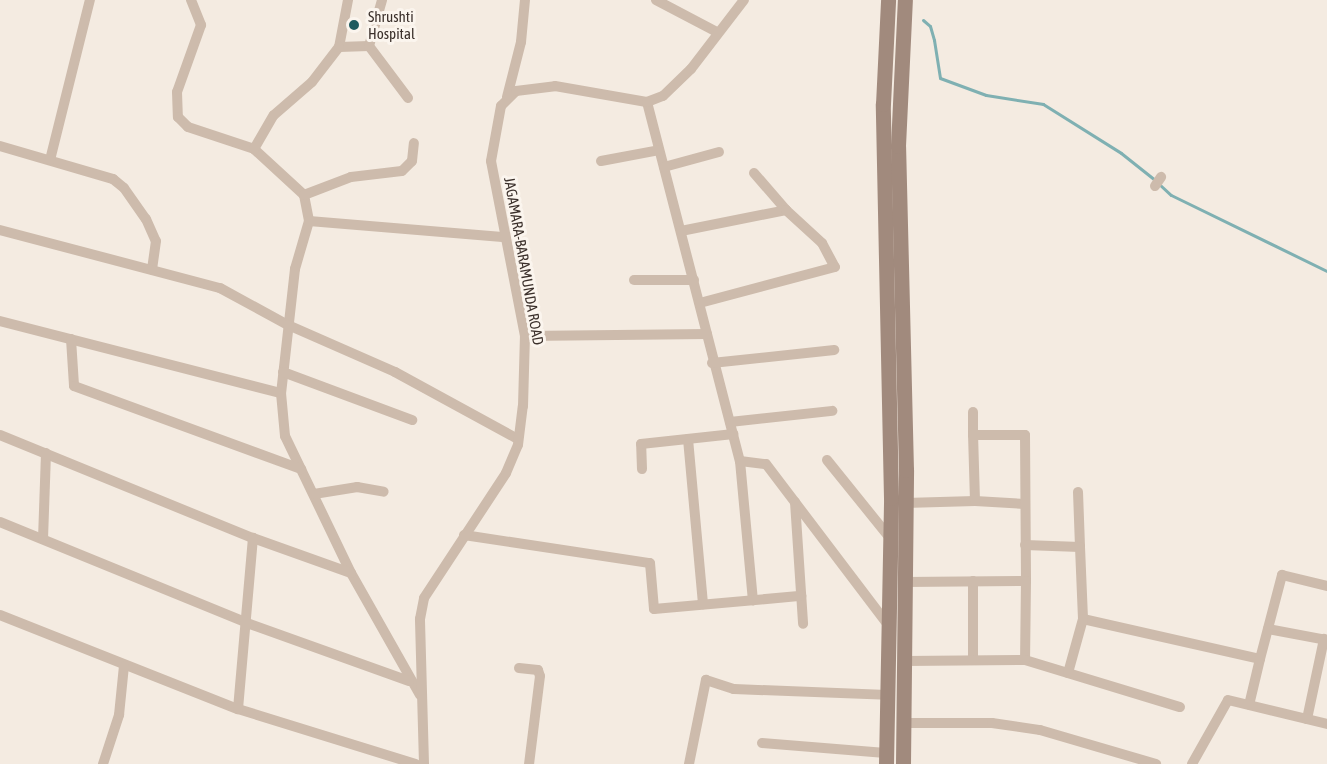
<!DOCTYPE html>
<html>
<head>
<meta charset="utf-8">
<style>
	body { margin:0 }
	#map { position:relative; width:1327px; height:764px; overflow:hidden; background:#f4ebe1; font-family:"Asap Condensed",sans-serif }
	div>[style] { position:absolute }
	.stream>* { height:3px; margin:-1.5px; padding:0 1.5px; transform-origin:1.5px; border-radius:1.5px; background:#7fb0b2 }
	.street>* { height:10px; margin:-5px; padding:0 5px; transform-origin:5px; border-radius:5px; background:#cdbbac }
	.secondary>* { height:15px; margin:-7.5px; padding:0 7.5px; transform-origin:7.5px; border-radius:7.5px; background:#a18a7d }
	.dots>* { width:16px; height:16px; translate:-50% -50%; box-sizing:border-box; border:3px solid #fbf5ee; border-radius:50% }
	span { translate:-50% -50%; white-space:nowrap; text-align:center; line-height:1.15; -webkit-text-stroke:6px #fbf5ee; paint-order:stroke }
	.poi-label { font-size:15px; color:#3b302b }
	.left { translate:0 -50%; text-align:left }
	.street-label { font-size:15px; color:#3b302b }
</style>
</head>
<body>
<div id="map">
	<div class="stream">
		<div style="left:923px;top:20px;width:9px;rotate:41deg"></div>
		<div style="left:930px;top:26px;width:15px;rotate:74deg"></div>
		<div style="left:934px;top:40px;width:38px;rotate:81deg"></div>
		<div style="left:940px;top:78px;width:49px;rotate:20.3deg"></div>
		<div style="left:986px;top:95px;width:58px;rotate:9deg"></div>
		<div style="left:1043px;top:104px;width:92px;rotate:32.1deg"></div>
		<div style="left:1121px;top:153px;width:43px;rotate:38.5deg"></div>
		<div style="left:1159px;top:184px;width:16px;rotate:43deg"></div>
		<div style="left:1171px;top:195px;width:174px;rotate:26deg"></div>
	</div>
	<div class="street">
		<div style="left:191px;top:0;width:27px;rotate:68deg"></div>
		<div style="left:201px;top:25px;width:71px;rotate:109.7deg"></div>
		<div style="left:177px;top:92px;width:25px;rotate:88deg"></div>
		<div style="left:178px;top:117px;width:14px;rotate:45deg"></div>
		<div style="left:188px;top:127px;width:70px;rotate:18.4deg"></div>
		<div style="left:254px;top:149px;width:68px;rotate:42.6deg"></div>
		<div style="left:304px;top:195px;width:26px;rotate:79deg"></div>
		<div style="left:309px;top:221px;width:50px;rotate:106.3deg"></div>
		<div style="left:295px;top:269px;width:125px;rotate:96.4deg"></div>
		<div style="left:281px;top:393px;width:43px;rotate:84.7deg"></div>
		<div style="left:285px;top:436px;width:152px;rotate:64.3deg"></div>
		<div style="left:351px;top:573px;width:140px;rotate:60.5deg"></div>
		<div style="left:348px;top:0;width:48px;rotate:100.8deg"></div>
		<div style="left:339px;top:47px;width:30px;rotate:-2deg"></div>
		<div style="left:369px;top:46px;width:65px;rotate:53.1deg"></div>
		<div style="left:656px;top:0;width:69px;rotate:27.7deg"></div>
		<div style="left:369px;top:46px;width:48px;rotate:-74.2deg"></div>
		<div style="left:507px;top:97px;width:57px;rotate:-75.7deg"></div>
		<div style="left:521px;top:42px;width:42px;rotate:-84.6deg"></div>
		<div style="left:647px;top:102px;width:371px;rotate:75.5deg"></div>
		<div style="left:740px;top:461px;width:26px;rotate:7deg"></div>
		<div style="left:766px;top:464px;width:202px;rotate:52.8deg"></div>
		<div style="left:0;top:146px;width:118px;rotate:16.3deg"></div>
		<div style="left:113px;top:179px;width:14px;rotate:39deg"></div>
		<div style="left:124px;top:188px;width:38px;rotate:55deg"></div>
		<div style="left:146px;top:219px;width:24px;rotate:66deg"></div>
		<div style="left:156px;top:241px;width:29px;rotate:98deg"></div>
		<div style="left:254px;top:149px;width:39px;rotate:-60deg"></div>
		<div style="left:274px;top:115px;width:50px;rotate:-41deg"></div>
		<div style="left:312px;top:82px;width:44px;rotate:-52.4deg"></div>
		<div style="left:50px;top:160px;width:165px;rotate:-76deg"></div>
		<div style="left:601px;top:161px;width:59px;rotate:-10.7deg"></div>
		<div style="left:664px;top:167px;width:57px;rotate:-15.3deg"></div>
		<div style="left:754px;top:173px;width:49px;rotate:49.1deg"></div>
		<div style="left:1155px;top:186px;width:11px;rotate:-56deg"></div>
		<div style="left:304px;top:195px;width:50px;rotate:-21deg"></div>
		<div style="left:351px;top:177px;width:51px;rotate:-6.7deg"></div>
		<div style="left:402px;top:171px;width:14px;rotate:-45deg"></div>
		<div style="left:412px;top:161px;width:18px;rotate:-84deg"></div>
		<div style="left:309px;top:221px;width:197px;rotate:4.7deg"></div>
		<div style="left:0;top:230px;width:228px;rotate:14.8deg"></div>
		<div style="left:220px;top:288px;width:77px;rotate:28.6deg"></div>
		<div style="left:288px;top:325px;width:117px;rotate:23.7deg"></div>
		<div style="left:395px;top:372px;width:140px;rotate:28.6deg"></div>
		<div style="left:681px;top:231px;width:107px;rotate:-11.3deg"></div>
		<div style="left:786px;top:210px;width:49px;rotate:42.5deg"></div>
		<div style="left:822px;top:243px;width:27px;rotate:62deg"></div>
		<div style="left:835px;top:267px;width:140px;rotate:165.1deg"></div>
		<div style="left:634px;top:280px;width:60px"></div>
		<div style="left:0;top:321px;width:290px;rotate:14.4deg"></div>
		<div style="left:525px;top:336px;width:182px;rotate:-0.6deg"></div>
		<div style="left:71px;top:339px;width:47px;rotate:86.3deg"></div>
		<div style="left:74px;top:386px;width:242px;rotate:20.1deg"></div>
		<div style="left:712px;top:363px;width:123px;rotate:-6.1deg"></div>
		<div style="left:283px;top:372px;width:138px;rotate:20.4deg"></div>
		<div style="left:730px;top:422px;width:103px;rotate:-6.2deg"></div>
		<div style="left:0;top:435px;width:273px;rotate:22.2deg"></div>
		<div style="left:253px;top:538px;width:104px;rotate:19.7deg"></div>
		<div style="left:973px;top:435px;width:23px;rotate:-90deg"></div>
		<div style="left:688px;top:439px;width:166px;rotate:84.8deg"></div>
		<div style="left:827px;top:460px;width:100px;rotate:51.1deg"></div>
		<div style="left:740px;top:461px;width:140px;rotate:84.7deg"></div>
		<div style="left:642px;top:469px;width:25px;rotate:-92deg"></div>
		<div style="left:641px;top:444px;width:93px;rotate:-6.2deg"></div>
		<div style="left:1078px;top:492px;width:55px;rotate:87.9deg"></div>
		<div style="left:314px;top:494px;width:44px;rotate:-9.2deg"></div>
		<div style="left:357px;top:487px;width:27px;rotate:10deg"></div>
		<div style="left:795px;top:502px;width:122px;rotate:86.2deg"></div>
		<div style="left:905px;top:503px;width:70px;rotate:-1.6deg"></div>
		<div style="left:1025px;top:504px;width:50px;rotate:-176.6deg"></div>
		<div style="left:975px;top:501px;width:66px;rotate:-91.7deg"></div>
		<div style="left:973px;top:435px;width:52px"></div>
		<div style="left:1025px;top:435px;width:146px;rotate:89.6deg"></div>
		<div style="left:0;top:522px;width:267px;rotate:22.2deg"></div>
		<div style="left:247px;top:623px;width:172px;rotate:19.7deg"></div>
		<div style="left:464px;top:535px;width:188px;rotate:8.6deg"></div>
		<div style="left:650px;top:563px;width:46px;rotate:85deg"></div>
		<div style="left:654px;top:609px;width:148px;rotate:-5.1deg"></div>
		<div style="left:43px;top:539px;width:86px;rotate:-88deg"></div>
		<div style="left:1025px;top:545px;width:55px;rotate:2.1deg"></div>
		<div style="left:1080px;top:547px;width:72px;rotate:87.6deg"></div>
		<div style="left:1083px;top:619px;width:181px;rotate:12.7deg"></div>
		<div style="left:1260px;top:659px;width:47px;rotate:103.4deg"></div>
		<div style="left:973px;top:581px;width:79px;rotate:90deg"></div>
		<div style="left:905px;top:582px;width:121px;rotate:-0.5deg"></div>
		<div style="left:1026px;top:581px;width:79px;rotate:90.7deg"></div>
		<div style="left:1025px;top:660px;width:162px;rotate:16.9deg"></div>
		<div style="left:0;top:615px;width:256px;rotate:21.6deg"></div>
		<div style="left:238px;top:709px;width:186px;rotate:17.2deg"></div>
		<div style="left:1268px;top:629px;width:60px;rotate:10.6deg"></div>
		<div style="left:1260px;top:659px;width:87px;rotate:-75.3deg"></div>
		<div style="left:1282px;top:575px;width:46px;rotate:13.7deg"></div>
		<div style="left:905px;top:661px;width:120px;rotate:-0.5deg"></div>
		<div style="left:519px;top:668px;width:19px;rotate:6deg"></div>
		<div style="left:538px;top:670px;width:6px;rotate:72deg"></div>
		<div style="left:540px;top:676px;width:89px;rotate:97.1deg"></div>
		<div style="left:1068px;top:673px;width:56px;rotate:-74.5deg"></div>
		<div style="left:238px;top:709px;width:172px;rotate:-85deg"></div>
		<div style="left:1307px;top:719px;width:82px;rotate:-78deg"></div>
		<div style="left:904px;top:723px;width:88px"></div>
		<div style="left:992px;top:723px;width:49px;rotate:8.3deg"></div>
		<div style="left:1040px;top:730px;width:121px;rotate:16.3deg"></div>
		<div style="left:762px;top:743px;width:124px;rotate:4.6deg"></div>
		<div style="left:103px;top:764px;width:52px;rotate:-71.9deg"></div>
		<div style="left:119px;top:715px;width:49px;rotate:-84.2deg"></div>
		<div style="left:424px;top:764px;width:145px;rotate:-91.6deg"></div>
		<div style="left:420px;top:619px;width:21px;rotate:-79deg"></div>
		<div style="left:424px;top:598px;width:149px;rotate:-56.7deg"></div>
		<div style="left:506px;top:473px;width:30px;rotate:-67deg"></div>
		<div style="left:518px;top:445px;width:39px;rotate:-83deg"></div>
		<div style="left:523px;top:406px;width:70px;rotate:-88.4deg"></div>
		<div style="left:525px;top:336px;width:178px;rotate:-101deg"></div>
		<div style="left:491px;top:161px;width:56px;rotate:-79.7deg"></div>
		<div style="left:501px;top:106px;width:21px;rotate:-45deg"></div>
		<div style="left:516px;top:91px;width:39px;rotate:-7deg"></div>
		<div style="left:555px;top:86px;width:93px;rotate:9.9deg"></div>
		<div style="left:647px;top:102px;width:17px;rotate:-21deg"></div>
		<div style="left:663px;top:96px;width:39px;rotate:-44deg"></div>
		<div style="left:691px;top:69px;width:87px;rotate:-52.5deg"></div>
		<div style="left:689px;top:764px;width:86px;rotate:-78.6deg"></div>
		<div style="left:706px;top:680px;width:29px;rotate:18deg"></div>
		<div style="left:734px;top:689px;width:153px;rotate:2.2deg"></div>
		<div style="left:1192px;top:764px;width:73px;rotate:-60.6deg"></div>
		<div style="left:1228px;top:700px;width:102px;rotate:13.6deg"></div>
	</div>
	<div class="secondary">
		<div style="left:886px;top:764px;width:266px;rotate:-88.9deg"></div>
		<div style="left:891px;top:498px;width:394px;rotate:-91.2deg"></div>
		<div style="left:883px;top:104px;width:104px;rotate:-87.2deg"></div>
		<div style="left:903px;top:764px;width:294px;rotate:-89.4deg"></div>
		<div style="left:906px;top:470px;width:324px;rotate:-91.4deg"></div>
		<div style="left:898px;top:146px;width:146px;rotate:-87.3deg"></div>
	</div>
	<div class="dots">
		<div style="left:354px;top:25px;background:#1f5a5e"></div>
	</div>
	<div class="poi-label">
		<span class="left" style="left:368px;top:25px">Shrushti<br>Hospital</span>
	</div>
	<div class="street-label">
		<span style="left:524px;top:261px;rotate:80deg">JAGAMARA-BARAMUNDA ROAD</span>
	</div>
</div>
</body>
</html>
